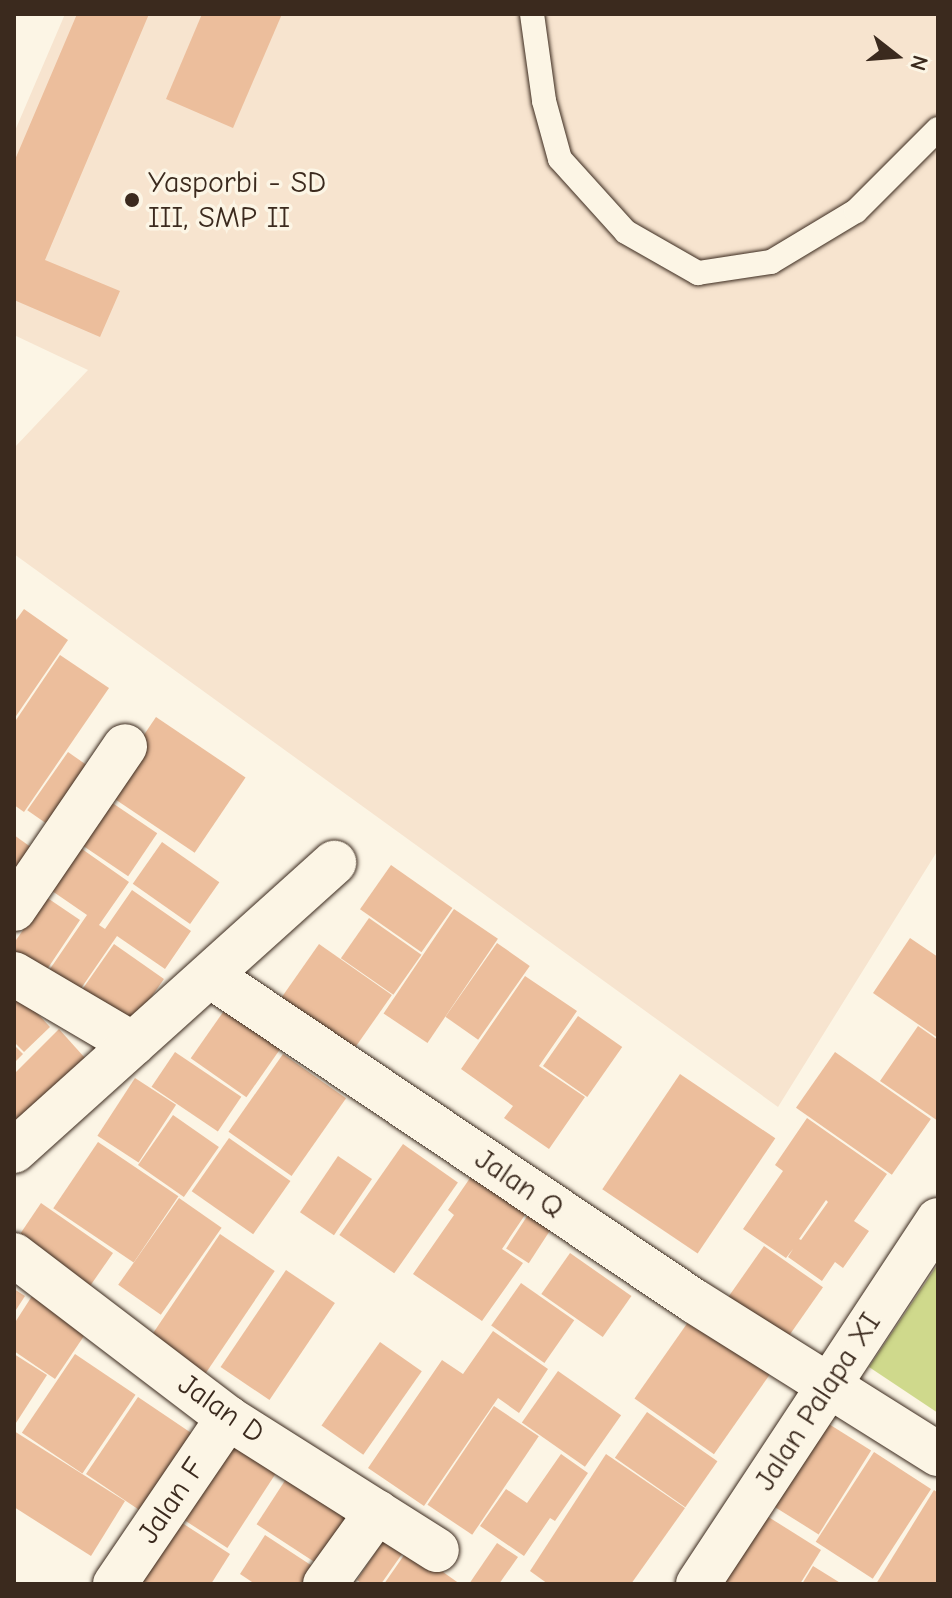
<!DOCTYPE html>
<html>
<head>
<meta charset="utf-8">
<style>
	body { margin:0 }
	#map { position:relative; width:952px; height:1598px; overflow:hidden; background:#fcf5e5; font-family:"Comic Neue",sans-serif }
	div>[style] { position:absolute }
	.built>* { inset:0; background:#f7e4cf }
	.green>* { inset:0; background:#cfd98c }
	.building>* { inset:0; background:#ecbe9c; transform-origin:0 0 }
	.roads { filter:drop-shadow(0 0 2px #3b2a1e) drop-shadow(0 0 2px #3b2a1e) }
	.service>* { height:24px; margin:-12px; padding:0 12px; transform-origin:12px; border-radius:12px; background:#fcf5e5 }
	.minor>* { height:44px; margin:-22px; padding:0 22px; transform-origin:22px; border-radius:22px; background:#fcf5e5 }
	.dots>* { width:22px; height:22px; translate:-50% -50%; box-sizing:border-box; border:4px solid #fcf5e5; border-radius:50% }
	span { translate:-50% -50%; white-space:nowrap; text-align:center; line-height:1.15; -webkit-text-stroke:7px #fcf5e5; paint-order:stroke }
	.poi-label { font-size:30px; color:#3b2a1e }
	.left { translate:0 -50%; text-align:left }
	.street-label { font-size:30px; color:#3b2a1e }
	.frame { position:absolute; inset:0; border:16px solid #3b2a1e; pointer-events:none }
	.north { position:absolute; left:856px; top:16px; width:80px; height:80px; -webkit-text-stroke:6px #fcf5e5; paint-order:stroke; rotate:107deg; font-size:22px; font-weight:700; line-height:32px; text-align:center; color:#3b2a1e }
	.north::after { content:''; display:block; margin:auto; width:28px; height:36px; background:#3b2a1e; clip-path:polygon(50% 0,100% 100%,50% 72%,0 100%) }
</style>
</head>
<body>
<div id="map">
	<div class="built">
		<div style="clip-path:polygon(65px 14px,938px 14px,938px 850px,778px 1107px,14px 554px,14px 448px,88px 370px,14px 335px,14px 133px)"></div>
	</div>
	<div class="green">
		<div style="clip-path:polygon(938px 1264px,938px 1413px,869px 1367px)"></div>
	</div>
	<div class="building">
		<div style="clip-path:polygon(77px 14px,149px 14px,45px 260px,120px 291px,100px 337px,14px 300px,14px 162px)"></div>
		<div style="clip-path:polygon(202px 14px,282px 14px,233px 128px,166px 99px)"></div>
		<div style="clip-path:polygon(24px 609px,68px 640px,14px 719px,14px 623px)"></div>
		<div style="clip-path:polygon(60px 655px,109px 688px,24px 812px,14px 805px,14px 723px)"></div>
		<div style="left:156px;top:717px;width:108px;height:91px;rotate:34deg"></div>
		<div style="left:68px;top:752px;width:40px;height:71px;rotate:35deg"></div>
		<div style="left:105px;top:798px;width:63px;height:52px;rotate:34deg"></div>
		<div style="clip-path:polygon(14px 835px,46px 858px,14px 905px)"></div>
		<div style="clip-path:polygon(72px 842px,129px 882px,99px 925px,105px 929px,132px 890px,191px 931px,165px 969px,117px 936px,71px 1003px,41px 982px,87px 915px,42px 884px)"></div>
		<div style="left:162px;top:842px;width:70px;height:51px;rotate:35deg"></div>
		<div style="left:391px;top:865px;width:75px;height:54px;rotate:35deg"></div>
		<div style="clip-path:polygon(46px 897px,80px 920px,44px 974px,14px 954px,14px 943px)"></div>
		<div style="left:454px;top:909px;width:53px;height:126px;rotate:34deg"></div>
		<div style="left:369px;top:918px;width:64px;height:49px;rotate:35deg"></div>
		<div style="clip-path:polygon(910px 938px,938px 957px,938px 1038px,873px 993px)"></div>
		<div style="left:497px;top:943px;width:40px;height:90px;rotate:35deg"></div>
		<div style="left:114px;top:944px;width:61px;height:64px;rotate:35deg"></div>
		<div style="left:319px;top:944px;width:89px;height:69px;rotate:35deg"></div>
		<div style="clip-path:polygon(525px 976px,577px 1011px,539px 1066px,585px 1097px,549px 1149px,504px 1118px,513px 1106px,461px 1069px)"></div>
		<div style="clip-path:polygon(14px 988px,50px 1027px,24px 1052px,14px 1042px)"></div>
		<div style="left:228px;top:1005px;width:68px;height:65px;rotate:35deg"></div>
		<div style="left:578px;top:1016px;width:54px;height:61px;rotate:35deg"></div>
		<div style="clip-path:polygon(918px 1026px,938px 1040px,938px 1121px,880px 1081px)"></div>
		<div style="clip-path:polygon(59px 1029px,93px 1067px,14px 1136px,14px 1074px)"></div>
		<div style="clip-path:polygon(14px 1045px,23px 1054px,14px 1063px)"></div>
		<div style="left:175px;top:1052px;width:80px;height:42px;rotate:34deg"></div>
		<div style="left:835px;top:1052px;width:117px;height:68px;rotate:35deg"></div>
		<div style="left:283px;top:1054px;width:77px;height:95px;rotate:35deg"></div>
		<div style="left:680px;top:1074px;width:115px;height:139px;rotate:34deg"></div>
		<div style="left:135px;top:1078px;width:49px;height:69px;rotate:33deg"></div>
		<div style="left:173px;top:1115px;width:56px;height:61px;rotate:35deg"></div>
		<div style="clip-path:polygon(evenodd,807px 1118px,887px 1174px,854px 1221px,869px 1231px,843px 1268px,835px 1262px,822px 1281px,788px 1257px,793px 1249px,786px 1258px,743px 1229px,783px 1171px,775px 1165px,807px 1118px,826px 1200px,828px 1202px,801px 1240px,799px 1239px,826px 1200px)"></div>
		<div style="left:229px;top:1138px;width:75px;height:65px;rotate:35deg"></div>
		<div style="left:98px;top:1142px;width:97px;height:80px;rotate:34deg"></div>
		<div style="left:403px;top:1144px;width:67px;height:111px;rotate:35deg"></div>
		<div style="left:338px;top:1156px;width:41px;height:68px;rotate:34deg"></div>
		<div style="clip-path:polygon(479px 1165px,533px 1203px,502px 1249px,523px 1263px,482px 1321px,413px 1274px,454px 1215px,448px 1210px)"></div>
		<div style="left:179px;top:1198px;width:52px;height:106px;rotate:35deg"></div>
		<div style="clip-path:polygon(41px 1203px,113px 1253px,81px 1299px,14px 1243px)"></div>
		<div style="left:535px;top:1204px;width:27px;height:53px;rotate:33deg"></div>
		<div style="left:220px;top:1234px;width:66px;height:137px;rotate:34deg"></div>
		<div style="left:764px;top:1246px;width:72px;height:80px;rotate:35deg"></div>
		<div style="left:570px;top:1253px;width:75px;height:50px;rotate:35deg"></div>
		<div style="left:286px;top:1270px;width:59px;height:117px;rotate:34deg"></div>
		<div style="left:521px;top:1283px;width:65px;height:52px;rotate:35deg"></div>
		<div style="clip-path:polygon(14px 1289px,25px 1296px,14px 1313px)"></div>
		<div style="clip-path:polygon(32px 1296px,86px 1333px,55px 1379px,14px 1351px,14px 1324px)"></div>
		<div style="left:693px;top:1315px;width:97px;height:102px;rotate:35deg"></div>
		<div style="clip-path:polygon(493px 1331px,548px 1369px,519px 1413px,498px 1398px,424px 1506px,368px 1468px,442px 1360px,463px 1374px)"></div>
		<div style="left:380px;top:1342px;width:51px;height:102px;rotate:35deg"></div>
		<div style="clip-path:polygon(14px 1354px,47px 1375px,14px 1426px)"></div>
		<div style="left:75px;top:1354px;width:73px;height:95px;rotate:34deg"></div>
		<div style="left:558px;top:1371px;width:77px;height:63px;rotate:35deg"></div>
		<div style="left:138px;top:1397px;width:79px;height:93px;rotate:34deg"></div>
		<div style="left:494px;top:1406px;width:54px;height:119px;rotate:34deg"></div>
		<div style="left:647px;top:1412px;width:86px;height:56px;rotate:35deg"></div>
		<div style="left:816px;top:1416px;width:65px;height:99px;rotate:32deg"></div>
		<div style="clip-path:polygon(14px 1431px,125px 1501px,91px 1556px,14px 1507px)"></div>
		<div style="left:221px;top:1433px;width:68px;height:93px;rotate:33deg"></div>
		<div style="left:874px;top:1452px;width:68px;height:107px;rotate:33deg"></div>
		<div style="clip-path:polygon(561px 1454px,588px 1473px,555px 1521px,550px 1518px,524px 1556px,480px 1526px,506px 1489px,527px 1503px)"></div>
		<div style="clip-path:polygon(606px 1454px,685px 1508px,631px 1584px,548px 1584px,530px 1571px)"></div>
		<div style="left:286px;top:1479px;width:86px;height:54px;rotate:33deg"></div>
		<div style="clip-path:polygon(934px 1490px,938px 1493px,938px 1584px,876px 1584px)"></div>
		<div style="clip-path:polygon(759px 1511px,821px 1550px,800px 1584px,714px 1584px)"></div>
		<div style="clip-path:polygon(176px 1519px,230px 1554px,211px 1584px,134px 1584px)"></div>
		<div style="clip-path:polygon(265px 1535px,326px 1575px,320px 1584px,255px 1584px,240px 1574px)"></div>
		<div style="clip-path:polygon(383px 1541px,402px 1554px,381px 1584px,362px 1584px,357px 1580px)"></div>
		<div style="clip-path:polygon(497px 1543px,518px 1557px,499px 1584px,469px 1584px)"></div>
		<div style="clip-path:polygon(409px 1548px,460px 1584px,384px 1584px)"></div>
		<div style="clip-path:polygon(813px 1566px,842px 1584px,802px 1584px)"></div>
	</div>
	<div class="roads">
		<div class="service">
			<div style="left:532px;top:14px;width:88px;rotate:82.1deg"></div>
			<div style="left:544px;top:101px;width:60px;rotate:74.6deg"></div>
			<div style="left:560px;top:159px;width:98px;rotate:47.9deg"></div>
			<div style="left:626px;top:232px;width:83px;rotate:29.7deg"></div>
			<div style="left:698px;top:273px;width:74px;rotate:-8.6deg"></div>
			<div style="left:771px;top:262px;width:99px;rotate:-31deg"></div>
			<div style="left:856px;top:211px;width:116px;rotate:-45deg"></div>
		</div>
		<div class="minor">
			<div style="left:14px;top:909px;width:197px;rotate:-55.7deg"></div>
			<div style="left:14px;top:974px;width:138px;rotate:30.5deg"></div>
			<div style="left:212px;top:977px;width:581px;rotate:33.91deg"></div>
			<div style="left:694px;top:1301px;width:288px;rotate:32.1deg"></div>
			<div style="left:14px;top:1151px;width:431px;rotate:-42deg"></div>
			<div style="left:14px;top:1255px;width:269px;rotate:37.3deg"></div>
			<div style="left:228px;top:1418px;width:247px;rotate:32.3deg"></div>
			<div style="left:115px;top:1584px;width:201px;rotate:-55.8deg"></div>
			<div style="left:325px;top:1584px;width:89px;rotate:-54.2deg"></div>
			<div style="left:698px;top:1584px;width:436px;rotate:-56.6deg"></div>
		</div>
	</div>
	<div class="dots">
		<div style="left:132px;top:200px;background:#3b2a1e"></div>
	</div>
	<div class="poi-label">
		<span class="left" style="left:148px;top:200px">Yasporbi - SD<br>III, SMP II</span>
	</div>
	<div class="street-label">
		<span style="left:519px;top:1184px;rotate:34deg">Jalan Q</span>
		<span style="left:818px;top:1402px;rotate:-57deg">Jalan Palapa XI</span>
		<span style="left:221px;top:1409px;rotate:35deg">Jalan D</span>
		<span style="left:172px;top:1501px;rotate:-56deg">Jalan F</span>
	</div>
	<div class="frame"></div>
	<div class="north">N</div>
</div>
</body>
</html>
